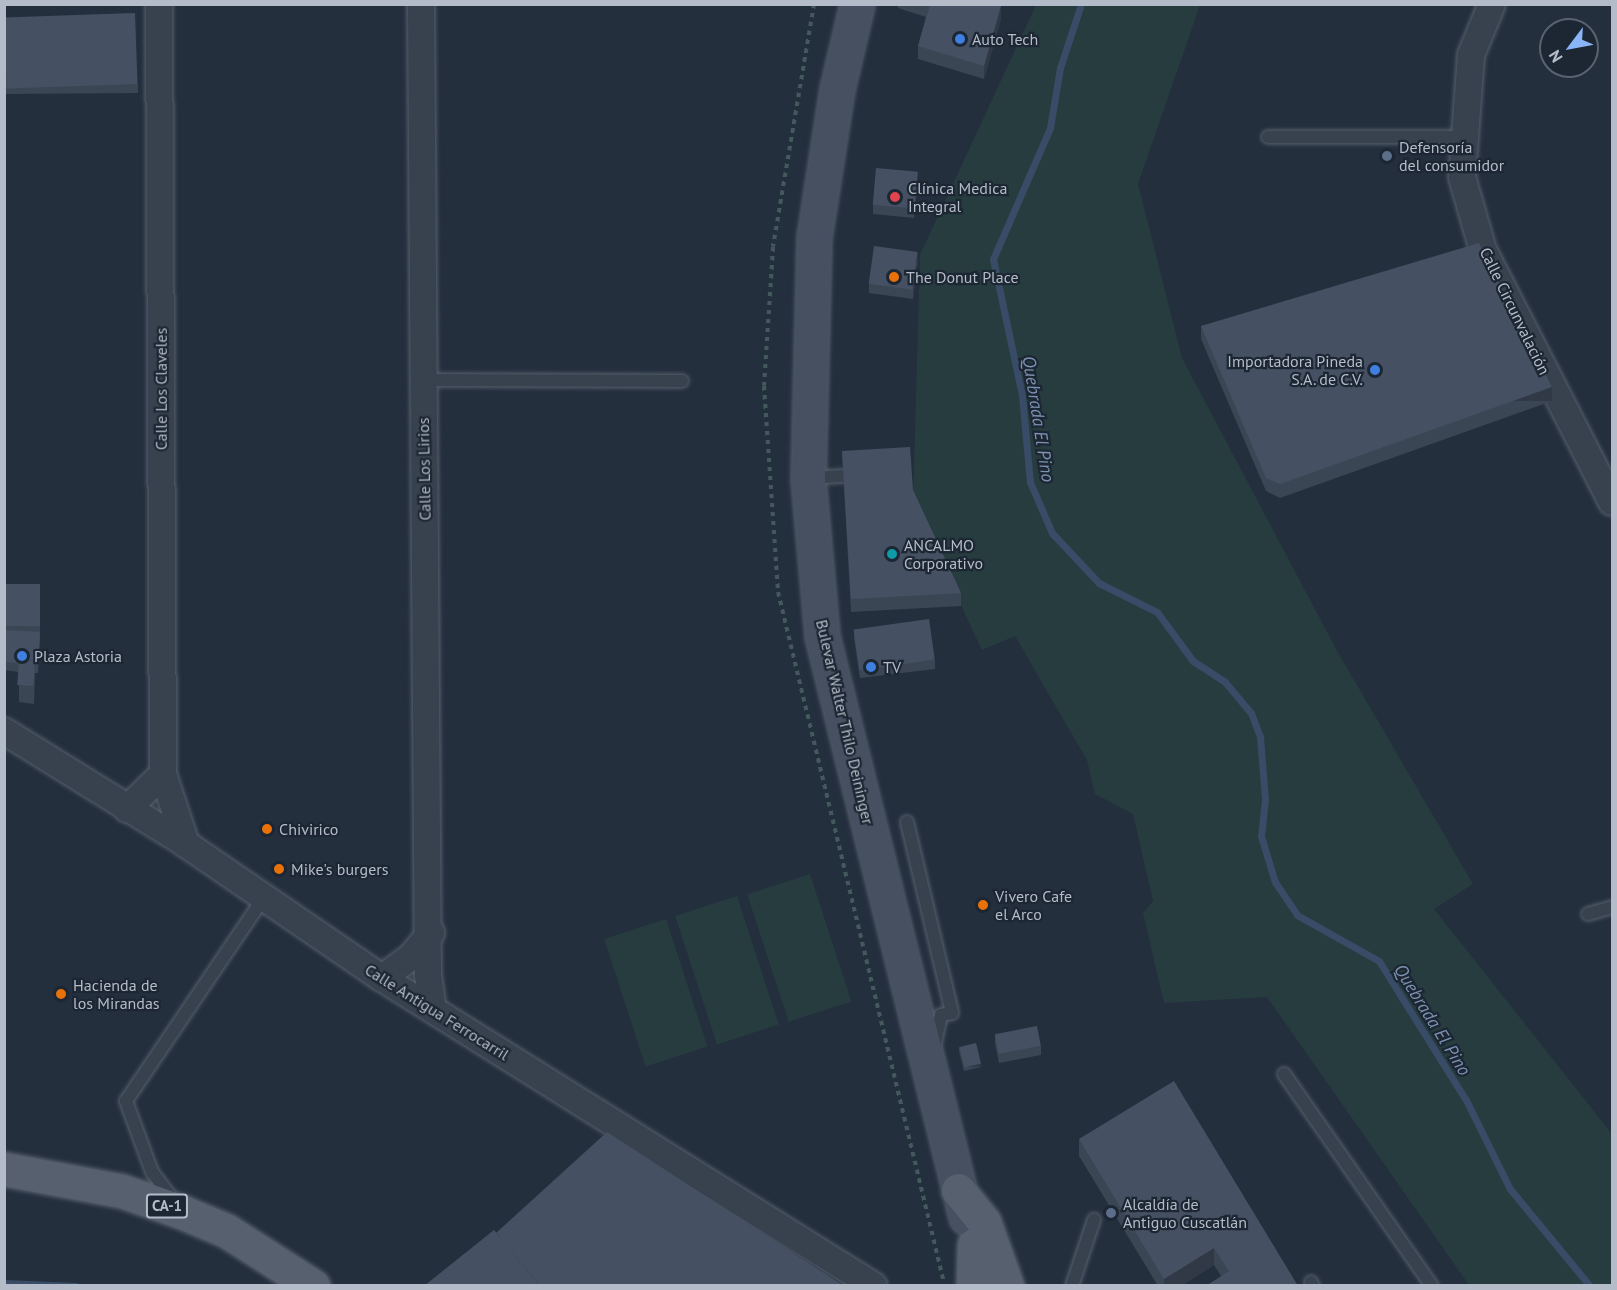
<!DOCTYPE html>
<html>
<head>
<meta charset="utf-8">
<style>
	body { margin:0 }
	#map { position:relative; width:1617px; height:1290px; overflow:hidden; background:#242f3e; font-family:"PT Sans",sans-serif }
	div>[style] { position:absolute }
	.green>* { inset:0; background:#263c3f; transform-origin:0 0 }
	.stream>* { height:7px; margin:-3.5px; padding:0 3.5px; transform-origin:3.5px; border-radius:3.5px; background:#394c67 }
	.path>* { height:4px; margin-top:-2px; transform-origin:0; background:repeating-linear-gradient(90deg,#44595c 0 4.5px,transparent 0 9px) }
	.roads { filter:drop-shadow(0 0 2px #565f6c) drop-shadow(0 0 2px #565f6c) }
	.lane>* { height:12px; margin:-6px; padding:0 6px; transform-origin:6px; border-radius:6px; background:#38414e }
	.street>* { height:26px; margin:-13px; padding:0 13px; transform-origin:13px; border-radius:13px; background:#38414e }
	.secondary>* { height:33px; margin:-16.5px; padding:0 16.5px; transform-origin:16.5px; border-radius:16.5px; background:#465061 }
	.primary>* { height:33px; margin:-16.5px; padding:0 16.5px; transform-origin:16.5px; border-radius:16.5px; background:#56606e }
	.wall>* { inset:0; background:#3b4654 }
	.shaded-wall>* { inset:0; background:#303945; transform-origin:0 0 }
	.building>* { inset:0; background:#455162; transform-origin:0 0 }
	.dots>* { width:16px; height:16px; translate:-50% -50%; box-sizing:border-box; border:3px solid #1d2633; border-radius:50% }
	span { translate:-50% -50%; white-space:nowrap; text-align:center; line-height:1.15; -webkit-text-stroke:4.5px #1d2633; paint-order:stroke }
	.shield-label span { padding:2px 4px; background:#1d2633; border:2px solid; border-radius:4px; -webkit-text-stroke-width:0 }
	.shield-label { font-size:15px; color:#b4bcc9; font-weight:700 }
	.poi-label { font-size:16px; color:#b4bcc9 }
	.left { translate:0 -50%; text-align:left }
	.right { translate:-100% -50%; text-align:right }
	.street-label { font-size:16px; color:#b4bcc9 }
	.water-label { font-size:18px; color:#7c92b1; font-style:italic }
	.frame { position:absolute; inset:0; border:6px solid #b4bcc9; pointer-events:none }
	.north { position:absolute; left:1539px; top:18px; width:60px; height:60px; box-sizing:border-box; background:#1d2633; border:2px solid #59626f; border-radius:50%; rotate:238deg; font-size:16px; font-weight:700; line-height:24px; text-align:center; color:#b4bcc9 }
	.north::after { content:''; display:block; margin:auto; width:21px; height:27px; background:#8ab4f8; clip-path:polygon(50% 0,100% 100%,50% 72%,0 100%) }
</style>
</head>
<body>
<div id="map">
	<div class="green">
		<div style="clip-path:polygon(1036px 5px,1200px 5px,1138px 184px,1182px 358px,1336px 649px,1473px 884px,1434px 909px,1612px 1134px,1612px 1285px,1469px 1285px,1267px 997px,1164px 1003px,1143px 913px,1153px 901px,1133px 814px,1095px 794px,1087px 760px,1015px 636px,982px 650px,913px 503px,920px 255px)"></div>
		<div style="left:810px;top:874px;width:134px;height:66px;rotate:72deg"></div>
		<div style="left:737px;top:896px;width:135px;height:65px;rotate:72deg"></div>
		<div style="left:666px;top:919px;width:134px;height:65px;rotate:72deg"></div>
	</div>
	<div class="stream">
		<div style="left:1081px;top:4px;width:67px;rotate:108.2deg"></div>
		<div style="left:1060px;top:68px;width:61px;rotate:99.5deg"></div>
		<div style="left:1050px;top:128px;width:143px;rotate:113.5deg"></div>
		<div style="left:993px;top:259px;width:140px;rotate:78deg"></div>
		<div style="left:1022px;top:396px;width:86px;rotate:84.7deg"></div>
		<div style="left:1030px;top:482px;width:56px;rotate:66.7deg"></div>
		<div style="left:1052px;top:533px;width:69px;rotate:46.8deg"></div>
		<div style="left:1099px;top:583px;width:65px;rotate:26.6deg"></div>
		<div style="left:1157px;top:612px;width:61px;rotate:53.7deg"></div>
		<div style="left:1193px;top:661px;width:38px;rotate:33deg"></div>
		<div style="left:1225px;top:682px;width:40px;rotate:50deg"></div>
		<div style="left:1251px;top:713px;width:26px;rotate:69deg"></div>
		<div style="left:1260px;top:737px;width:62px;rotate:85.4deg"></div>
		<div style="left:1265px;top:799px;width:37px;rotate:96deg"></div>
		<div style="left:1261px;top:836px;width:48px;rotate:73.1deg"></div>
		<div style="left:1275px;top:882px;width:40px;rotate:56deg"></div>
		<div style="left:1297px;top:915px;width:94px;rotate:29.3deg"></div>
		<div style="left:1379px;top:961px;width:164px;rotate:58deg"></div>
		<div style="left:1466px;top:1100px;width:99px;rotate:63.7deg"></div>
		<div style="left:1510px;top:1189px;width:126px;rotate:50.5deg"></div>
		<div style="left:4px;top:1283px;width:72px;rotate:2.4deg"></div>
	</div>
	<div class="path">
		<div style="left:814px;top:4px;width:246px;rotate:99.6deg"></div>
		<div style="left:773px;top:247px;width:139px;rotate:93.7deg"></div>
		<div style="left:764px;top:386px;width:206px;rotate:86.1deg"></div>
		<div style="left:778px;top:592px;width:707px;rotate:76.49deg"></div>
	</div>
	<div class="roads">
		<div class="lane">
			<div style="left:1268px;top:137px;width:193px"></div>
			<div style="left:423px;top:380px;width:259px;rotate:0.2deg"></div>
			<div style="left:809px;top:478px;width:49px;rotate:-3.5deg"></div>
			<div style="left:907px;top:822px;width:196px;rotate:76.7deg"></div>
			<div style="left:952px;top:1013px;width:11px;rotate:170deg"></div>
			<div style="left:941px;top:1015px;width:35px;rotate:102deg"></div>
			<div style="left:1588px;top:914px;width:25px;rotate:-16deg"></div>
			<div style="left:1284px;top:1074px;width:259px;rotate:55.1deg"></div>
			<div style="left:174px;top:1201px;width:36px;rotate:-127deg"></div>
			<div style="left:152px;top:1172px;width:76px;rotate:-110.1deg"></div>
			<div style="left:126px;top:1101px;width:243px;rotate:-55.9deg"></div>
			<div style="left:1311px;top:1282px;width:4px;rotate:63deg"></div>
			<div style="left:1072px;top:1286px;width:70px;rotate:-71.6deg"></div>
		</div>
		<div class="street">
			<div style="left:159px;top:4px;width:770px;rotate:89.7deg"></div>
			<div style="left:163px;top:774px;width:74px;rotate:71.8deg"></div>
			<div style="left:421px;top:4px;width:971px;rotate:89.59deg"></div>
			<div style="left:428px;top:975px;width:35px;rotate:82deg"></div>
			<div style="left:1492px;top:4px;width:55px;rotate:112.4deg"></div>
			<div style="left:1471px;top:55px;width:122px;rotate:94.2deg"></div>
			<div style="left:1462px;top:177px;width:76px;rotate:74deg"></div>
			<div style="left:1483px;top:250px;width:283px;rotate:62.9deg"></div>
			<div style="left:4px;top:731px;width:214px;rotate:31.8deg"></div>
			<div style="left:186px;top:844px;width:237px;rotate:34.4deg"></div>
			<div style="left:382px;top:978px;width:580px;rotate:32.05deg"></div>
			<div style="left:127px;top:809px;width:50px;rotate:-44.2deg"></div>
			<div style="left:382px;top:978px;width:34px;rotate:-36deg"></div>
			<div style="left:410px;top:958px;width:33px;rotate:-50deg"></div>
		</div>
		<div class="secondary">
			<div style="left:857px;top:4px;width:87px;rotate:103.2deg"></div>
			<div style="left:837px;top:89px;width:150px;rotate:98.8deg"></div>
			<div style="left:814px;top:237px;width:241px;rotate:91.4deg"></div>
			<div style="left:808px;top:478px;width:159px;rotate:84.9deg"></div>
			<div style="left:822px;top:636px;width:599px;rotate:76.08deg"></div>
		</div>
		<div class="primary">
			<div style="left:4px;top:1169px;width:120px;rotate:10.6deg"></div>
			<div style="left:122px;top:1191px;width:64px;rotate:19.3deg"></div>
			<div style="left:182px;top:1212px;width:49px;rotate:22.9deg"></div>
			<div style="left:227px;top:1231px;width:102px;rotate:32.6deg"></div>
			<div style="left:958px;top:1190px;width:41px;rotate:50.9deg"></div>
			<div style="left:984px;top:1222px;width:68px;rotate:70.2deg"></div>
			<div style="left:973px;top:1286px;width:41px;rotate:-88.6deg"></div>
		</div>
	</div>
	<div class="wall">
		<div style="clip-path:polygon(898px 4px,995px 4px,1001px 19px,984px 79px,918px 59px,918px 46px,926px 17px,898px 8px)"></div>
		<div style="clip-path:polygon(4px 16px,138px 84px,138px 93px,4px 94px)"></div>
		<div style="clip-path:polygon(918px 181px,914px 218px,873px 214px,873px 205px)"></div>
		<div style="clip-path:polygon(918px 261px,913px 299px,869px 293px,869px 284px)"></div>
		<div style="clip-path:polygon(1201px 326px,1552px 401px,1280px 498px,1266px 491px,1201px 339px)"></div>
		<div style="clip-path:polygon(842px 451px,913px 490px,961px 593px,961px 606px,851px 612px)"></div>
		<div style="clip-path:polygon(4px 584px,40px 584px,40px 641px,38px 673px,35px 673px,34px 704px,19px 702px,19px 672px,4px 670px)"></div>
		<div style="clip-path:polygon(854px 629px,935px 660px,935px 669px,860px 678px,854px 638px)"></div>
		<div style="clip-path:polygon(995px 1034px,1041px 1046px,1041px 1055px,999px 1063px,995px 1043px)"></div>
		<div style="clip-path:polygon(959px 1047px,981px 1067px,964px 1071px,959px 1051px)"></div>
		<div style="clip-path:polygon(1079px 1139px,1298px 1286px,1221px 1276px,1214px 1265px,1181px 1286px,1158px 1286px,1079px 1156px)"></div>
	</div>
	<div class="shaded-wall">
		<div style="clip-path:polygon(1001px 6px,1001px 19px,984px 79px,984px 66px)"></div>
		<div style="clip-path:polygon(918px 172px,918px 181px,914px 218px,914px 209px)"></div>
		<div style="clip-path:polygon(918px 252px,918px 261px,913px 299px,913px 290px)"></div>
		<div style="left:1552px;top:387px;width:14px;height:289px;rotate:90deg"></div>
		<div style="left:981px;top:1063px;width:4px;height:17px;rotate:90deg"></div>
		<div style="clip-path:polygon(1214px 1248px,1214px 1265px,1181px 1286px,1164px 1286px,1164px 1279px)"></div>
	</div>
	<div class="building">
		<div style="clip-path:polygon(929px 4px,995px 4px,1001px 6px,984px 66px,918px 46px,930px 5px)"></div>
		<div style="left:135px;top:13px;width:71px;height:131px;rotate:88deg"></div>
		<div style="left:876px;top:168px;width:42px;height:37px;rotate:5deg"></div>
		<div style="clip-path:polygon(1479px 243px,1552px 387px,1280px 484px,1266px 478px,1201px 326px)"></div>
		<div style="left:874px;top:246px;width:44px;height:38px;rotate:8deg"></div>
		<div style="clip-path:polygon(910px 447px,913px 490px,961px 593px,851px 599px,842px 451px)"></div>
		<div style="left:4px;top:584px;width:36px;height:42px"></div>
		<div style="left:929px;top:619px;width:41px;height:76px;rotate:82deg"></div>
		<div style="clip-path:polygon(4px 630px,40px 632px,38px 664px,35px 664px,35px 661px,19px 660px,19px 663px,4px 662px)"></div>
		<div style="left:19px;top:660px;width:16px;height:25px;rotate:4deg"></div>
		<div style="left:1037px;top:1026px;width:20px;height:43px;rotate:79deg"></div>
		<div style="left:976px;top:1043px;width:21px;height:17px;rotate:76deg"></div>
		<div style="clip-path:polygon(1174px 1081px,1298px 1286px,1206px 1286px,1229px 1271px,1214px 1248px,1164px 1279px,1079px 1139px)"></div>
		<div style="clip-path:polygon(607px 1132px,844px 1286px,540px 1286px,496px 1233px)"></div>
		<div style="clip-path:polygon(494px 1230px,540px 1286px,424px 1286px)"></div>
	</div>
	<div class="dots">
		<div style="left:960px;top:39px;background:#3f7fe0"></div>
		<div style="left:1387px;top:156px;background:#5c6f8a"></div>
		<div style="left:895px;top:197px;background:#e0444e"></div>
		<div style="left:894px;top:277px;background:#e8710a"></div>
		<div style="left:1375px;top:370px;background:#3f7fe0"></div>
		<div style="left:892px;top:554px;background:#0f9aa8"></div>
		<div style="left:22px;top:656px;background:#3f7fe0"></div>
		<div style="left:871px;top:667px;background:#3f7fe0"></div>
		<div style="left:267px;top:829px;background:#e8710a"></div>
		<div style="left:279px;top:869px;background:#e8710a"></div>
		<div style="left:983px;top:905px;background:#e8710a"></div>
		<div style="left:61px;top:994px;background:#e8710a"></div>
		<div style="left:1111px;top:1213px;background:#5c6f8a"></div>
	</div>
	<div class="shield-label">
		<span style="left:167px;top:1206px">CA-1</span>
	</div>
	<div class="poi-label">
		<span class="left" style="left:972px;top:39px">Auto Tech</span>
		<span class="left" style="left:1399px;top:156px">Defensoría<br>del consumidor</span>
		<span class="left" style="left:908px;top:197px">Clínica Medica<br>Integral</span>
		<span class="left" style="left:906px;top:277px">The Donut Place</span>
		<span class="right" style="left:1363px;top:370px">Importadora Pineda<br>S.A. de C.V.</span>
		<span class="left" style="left:904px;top:554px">ANCALMO<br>Corporativo</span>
		<span class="left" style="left:34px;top:656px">Plaza Astoria</span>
		<span class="left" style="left:883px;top:667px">TV</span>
		<span class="left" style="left:279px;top:829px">Chivirico</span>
		<span class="left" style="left:291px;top:869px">Mike's burgers</span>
		<span class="left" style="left:995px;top:905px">Vivero Cafe<br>el Arco</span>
		<span class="left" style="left:73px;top:994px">Hacienda de<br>los Mirandas</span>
		<span class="left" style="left:1123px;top:1213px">Alcaldía de<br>Antiguo Cuscatlán</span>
	</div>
	<div class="street-label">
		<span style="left:1515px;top:311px;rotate:64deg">Calle Circunvalación</span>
		<span style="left:161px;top:389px;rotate:-90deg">Calle Los Claveles</span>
		<span style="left:424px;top:469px;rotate:-91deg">Calle Los Lirios</span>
		<span style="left:845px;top:722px;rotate:77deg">Bulevar Walter Thilo Deininger</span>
		<span style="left:437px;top:1012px;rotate:32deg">Calle Antigua Ferrocarril</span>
	</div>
	<div class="water-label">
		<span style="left:1038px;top:419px;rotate:81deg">Quebrada El Pino</span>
		<span style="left:1432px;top:1020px;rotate:58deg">Quebrada El Pino</span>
	</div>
	<div class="frame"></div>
	<div class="north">N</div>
</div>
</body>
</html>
